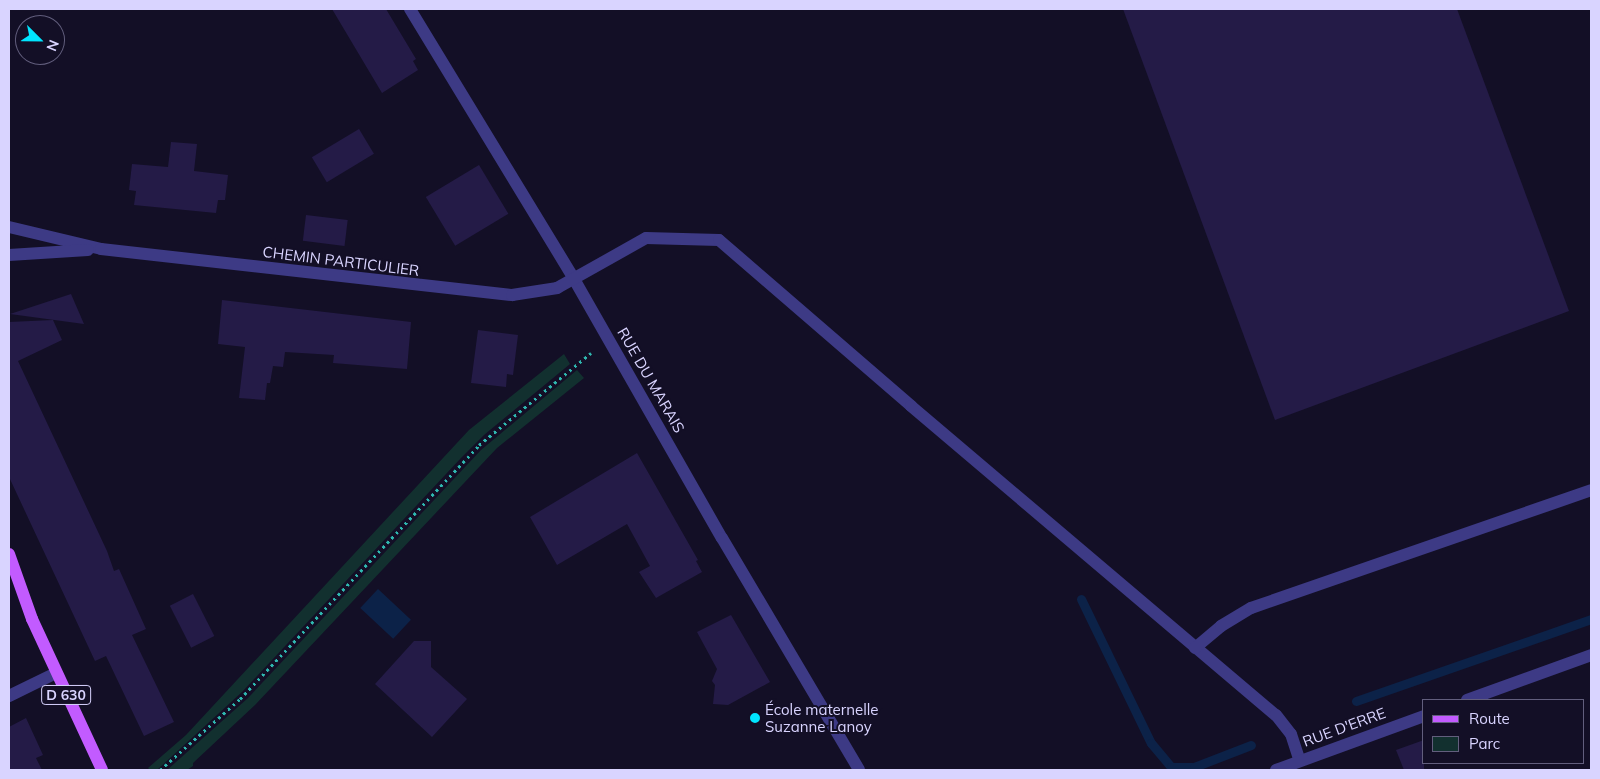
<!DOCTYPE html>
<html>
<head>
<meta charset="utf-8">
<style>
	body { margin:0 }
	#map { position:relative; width:1600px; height:779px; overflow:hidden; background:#130f26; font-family:Mulish,sans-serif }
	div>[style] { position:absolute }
	.green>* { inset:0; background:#12302f }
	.water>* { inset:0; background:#0c2248; transform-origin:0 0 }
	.stream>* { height:9px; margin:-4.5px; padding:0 4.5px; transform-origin:4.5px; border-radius:4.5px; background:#0c2248 }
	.building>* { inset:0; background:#241b47; transform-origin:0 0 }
	.path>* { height:3px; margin-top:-1.5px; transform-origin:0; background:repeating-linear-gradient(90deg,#2fb8b0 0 2.5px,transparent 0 6.5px) }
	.minor>* { height:12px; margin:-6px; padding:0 6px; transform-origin:6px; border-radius:6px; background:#3d3a85 }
	.major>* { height:12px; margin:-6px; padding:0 6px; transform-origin:6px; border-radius:6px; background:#c25bff }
	.dots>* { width:14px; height:14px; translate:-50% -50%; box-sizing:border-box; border:2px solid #130f26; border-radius:50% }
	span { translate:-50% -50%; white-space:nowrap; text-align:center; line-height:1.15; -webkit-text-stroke:4px #130f26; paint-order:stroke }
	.shield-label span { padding:1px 4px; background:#130f26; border:1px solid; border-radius:4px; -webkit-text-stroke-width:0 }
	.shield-label { font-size:14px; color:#d9d4ff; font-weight:700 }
	.street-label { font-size:15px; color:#d9d4ff }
	.poi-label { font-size:15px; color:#d9d4ff }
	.left { translate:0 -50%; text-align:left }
	.frame { position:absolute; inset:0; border:10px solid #d9d4ff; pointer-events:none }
	.legend { position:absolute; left:1422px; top:699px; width:162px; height:65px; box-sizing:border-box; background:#130f26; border:1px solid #625e7d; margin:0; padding:6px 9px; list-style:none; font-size:15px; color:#d9d4ff }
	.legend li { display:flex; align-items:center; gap:10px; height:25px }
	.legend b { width:25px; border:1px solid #625e7d }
	.north { position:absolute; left:15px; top:15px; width:50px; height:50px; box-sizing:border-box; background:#130f26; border:1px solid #625e7d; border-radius:50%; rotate:113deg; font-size:14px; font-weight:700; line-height:20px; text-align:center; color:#d9d4ff }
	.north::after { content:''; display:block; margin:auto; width:18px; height:22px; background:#00e5ff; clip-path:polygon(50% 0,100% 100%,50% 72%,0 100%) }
</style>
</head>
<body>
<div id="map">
	<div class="green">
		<div style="clip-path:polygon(564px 354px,570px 364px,484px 435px,461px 458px,242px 692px,157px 770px,150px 770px,148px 768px,186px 735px,469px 430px)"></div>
		<div style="clip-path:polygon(577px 370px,584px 378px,497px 448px,255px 705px,193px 763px,193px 766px,187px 770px,167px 770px,248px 698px,481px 450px)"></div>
	</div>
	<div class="water">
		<div style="left:378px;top:589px;width:45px;height:26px;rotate:43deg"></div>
	</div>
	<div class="stream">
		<div style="left:1081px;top:599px;width:160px;rotate:64.1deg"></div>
		<div style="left:1151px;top:743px;width:31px;rotate:50deg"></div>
		<div style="left:1171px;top:767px;width:23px"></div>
		<div style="left:1194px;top:767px;width:61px;rotate:-21.1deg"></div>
		<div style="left:1356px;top:701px;width:249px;rotate:-19.2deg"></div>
	</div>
	<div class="building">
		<div style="clip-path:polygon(332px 9px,386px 9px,416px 59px,413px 61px,418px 70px,382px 93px)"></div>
		<div style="clip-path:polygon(1123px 9px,1457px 9px,1569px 311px,1275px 420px)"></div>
		<div style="left:359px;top:129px;width:29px;height:55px;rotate:59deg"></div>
		<div style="clip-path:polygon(171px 142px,197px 144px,194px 171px,228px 175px,225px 200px,218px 200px,216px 213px,134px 205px,136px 191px,129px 190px,132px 164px,168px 167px)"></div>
		<div style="left:479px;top:165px;width:57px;height:62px;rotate:59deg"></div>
		<div style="left:306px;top:215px;width:42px;height:26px;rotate:7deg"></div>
		<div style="clip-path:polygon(71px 294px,84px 324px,10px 314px)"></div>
		<div style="clip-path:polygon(222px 300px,411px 322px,407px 369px,333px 363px,334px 355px,285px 352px,283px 367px,273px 366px,270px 383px,267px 383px,265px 400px,239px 398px,245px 347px,218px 344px)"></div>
		<div style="clip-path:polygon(53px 320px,62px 340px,18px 361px,107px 551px,114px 571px,119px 569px,146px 629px,132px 635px,174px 722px,144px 736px,106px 656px,95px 661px,9px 477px,9px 322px)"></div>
		<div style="clip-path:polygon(478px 330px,518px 335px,513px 375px,507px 374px,506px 387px,471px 383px)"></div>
		<div style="clip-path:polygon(637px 453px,698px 560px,696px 561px,702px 572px,656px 598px,639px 572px,650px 566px,627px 524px,557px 565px,530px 517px)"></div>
		<div style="left:193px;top:594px;width:47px;height:26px;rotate:63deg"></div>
		<div style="clip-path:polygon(731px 615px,770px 682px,728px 705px,713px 704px,715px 685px,712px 681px,717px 669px,697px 632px)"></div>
		<div style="clip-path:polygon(414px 641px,431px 641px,431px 667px,467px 699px,432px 737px,375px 684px)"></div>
		<div style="clip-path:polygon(26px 718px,43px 755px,36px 758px,42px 770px,9px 770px,9px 727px)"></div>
		<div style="clip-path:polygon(1424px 740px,1424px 770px,1404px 770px,1396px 750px)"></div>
	</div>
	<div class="path">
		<div style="left:160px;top:770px;width:107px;rotate:-41.6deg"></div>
		<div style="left:240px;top:699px;width:349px;rotate:-46.7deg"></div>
		<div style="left:479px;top:445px;width:145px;rotate:-39.4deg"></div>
	</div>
	<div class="minor">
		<div style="left:410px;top:9px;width:316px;rotate:58.7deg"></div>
		<div style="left:574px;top:279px;width:298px;rotate:60.3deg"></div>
		<div style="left:722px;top:538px;width:269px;rotate:59.4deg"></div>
		<div style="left:9px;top:227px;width:95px;rotate:13.4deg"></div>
		<div style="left:101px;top:249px;width:414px;rotate:6.4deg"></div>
		<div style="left:512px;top:295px;width:46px;rotate:-8.8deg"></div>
		<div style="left:557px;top:288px;width:102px;rotate:-29.3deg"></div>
		<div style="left:646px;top:238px;width:73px;rotate:1.6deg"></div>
		<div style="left:719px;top:240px;width:254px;rotate:40.8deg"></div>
		<div style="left:911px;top:406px;width:478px;rotate:40.3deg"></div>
		<div style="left:1276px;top:715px;width:24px;rotate:52deg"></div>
		<div style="left:1291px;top:734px;width:28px;rotate:72deg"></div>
		<div style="left:9px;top:255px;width:79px;rotate:-3.6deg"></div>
		<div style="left:1195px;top:648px;width:34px;rotate:-40deg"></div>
		<div style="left:1221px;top:626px;width:35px;rotate:-31deg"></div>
		<div style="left:1251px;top:608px;width:360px;rotate:-19.1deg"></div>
		<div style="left:9px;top:696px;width:52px;rotate:-26.1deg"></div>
		<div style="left:1467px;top:700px;width:132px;rotate:-19.9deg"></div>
		<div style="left:1276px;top:770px;width:158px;rotate:-20deg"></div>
	</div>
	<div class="major">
		<div style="left:9px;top:554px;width:69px;rotate:70.5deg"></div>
		<div style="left:32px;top:619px;width:166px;rotate:65.1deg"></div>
	</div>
	<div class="dots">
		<div style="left:755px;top:718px;background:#00e5ff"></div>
	</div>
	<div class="shield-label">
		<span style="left:66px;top:695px">D 630</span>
	</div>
	<div class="street-label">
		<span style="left:341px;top:261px;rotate:7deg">CHEMIN PARTICULIER</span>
		<span style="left:651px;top:380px;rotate:60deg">RUE DU MARAIS</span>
		<span style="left:1344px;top:727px;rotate:-20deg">RUE D'ERRE</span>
	</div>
	<div class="poi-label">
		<span class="left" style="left:765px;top:718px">École maternelle<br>Suzanne Lanoy</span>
	</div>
	<div class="frame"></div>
	<ul class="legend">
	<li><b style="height:6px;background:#c25bff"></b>Route</li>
	<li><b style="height:14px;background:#12302f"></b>Parc</li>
	</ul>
	<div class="north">N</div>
</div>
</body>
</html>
